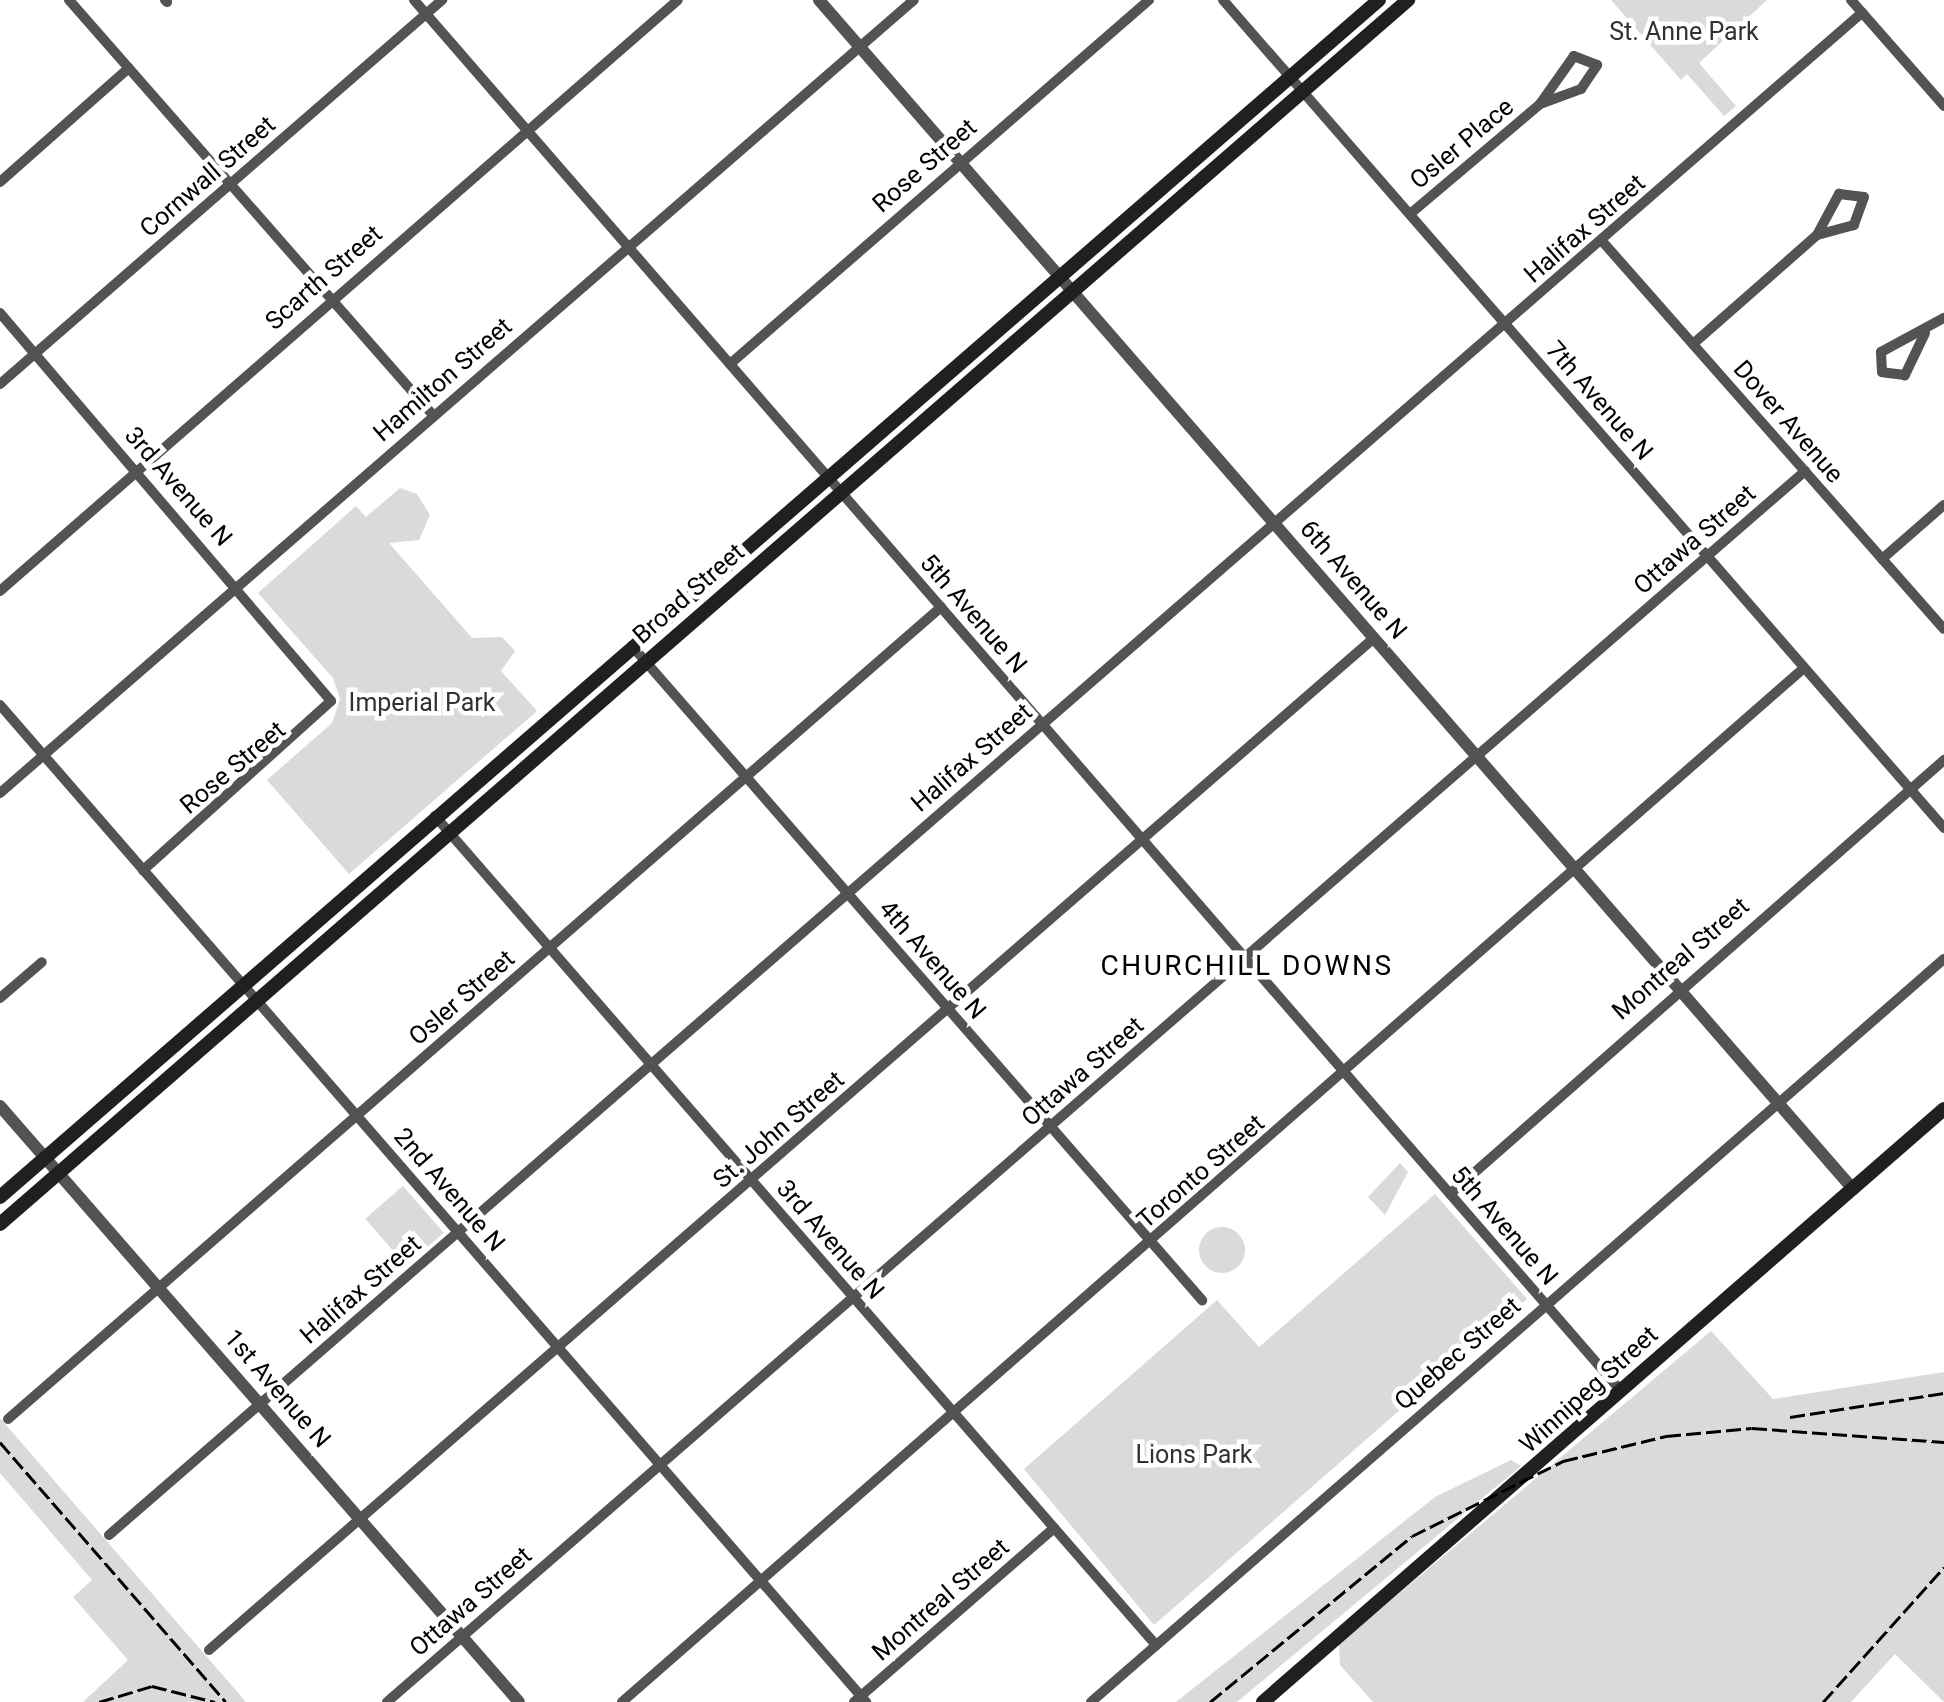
<!DOCTYPE html>
<html>
<head>
<meta charset="utf-8">
<style>
	body { margin:0 }
	#map { position:relative; width:1944px; height:1702px; overflow:hidden; background:#fff; font-family:Roboto,sans-serif }
	div>[style] { position:absolute }
	.green>* { inset:0; background:#dadada; transform-origin:0 0 }
	.round { border-radius:50% }
	.minor>* { height:10px; margin:-5px; padding:0 5px; transform-origin:5px; border-radius:5px; background:#535353 }
	.tertiary>* { height:12px; margin:-6px; padding:0 6px; transform-origin:6px; border-radius:6px; background:#535353 }
	.secondary>* { height:14px; margin:-7px; padding:0 7px; transform-origin:7px; border-radius:7px; background:#202020 }
	.rail>* { height:2.5px; margin-top:-1.25px; transform-origin:0; background:repeating-linear-gradient(90deg,#000 0 15px,transparent 0 20px) }
	span { translate:-50% -50%; white-space:nowrap; text-align:center; line-height:1.15; -webkit-text-stroke:9px #fff; paint-order:stroke }
	.park-label { font-size:25px; color:#313131 }
	.street-label { font-size:25px; color:#000 }
	.neighbourhood-label { font-size:28px; color:#000; letter-spacing:2.5px }
</style>
</head>
<body>
<div id="map">
	<div class="green">
		<div style="clip-path:polygon(1611px 0,1767px 0,1699px 63px,1736px 106px,1724px 116px,1687px 74px,1681px 80px)"></div>
		<div style="clip-path:polygon(400px 488px,417px 494px,430px 515px,419px 540px,389px 543px,472px 638px,502px 637px,515px 651px,501px 671px,537px 711px,349px 874px,267px 780px,332px 723px,340px 699px,333px 678px,258px 593px,356px 506px,366px 517px)"></div>
		<div style="clip-path:polygon(1400px 1163px,1408px 1172px,1385px 1215px,1368px 1197px)"></div>
		<div style="left:403px;top:1186px;width:62px;height:50px;rotate:49deg"></div>
		<div style="clip-path:polygon(1435px 1194px,1527px 1299px,1154px 1625px,1024px 1469px,1217px 1300px,1259px 1347px)"></div>
		<div class="round" style="left:1199px;top:1227px;width:46px;height:46px"></div>
		<div style="clip-path:polygon(1711px 1331px,1773px 1399px,1944px 1372px,1944px 1702px,1895px 1654px,1851px 1702px,1373px 1702px,1340px 1665px,1339px 1644px)"></div>
		<div style="clip-path:polygon(0 1418px,246px 1702px,83px 1702px,128px 1660px,73px 1597px,92px 1580px,0 1473px)"></div>
		<div style="clip-path:polygon(1511px 1460px,1521px 1466px,1237px 1702px,1176px 1702px,1435px 1497px)"></div>
	</div>
	<div class="minor">
		<div style="left:69px;top:0;width:552px;rotate:48.75deg"></div>
		<div style="left:165px;top:0;width:3px;rotate:45deg"></div>
		<div style="left:414px;top:0;width:1842px;rotate:49.05deg"></div>
		<div style="left:1223px;top:0;width:1098px;rotate:48.95deg"></div>
		<div style="left:1851px;top:0;width:141px;rotate:48.7deg"></div>
		<div style="left:0;top:182px;width:172px;rotate:-41.5deg"></div>
		<div style="left:1410px;top:214px;width:170px;rotate:-40.2deg"></div>
		<div style="left:1540px;top:104px;width:44px;rotate:-20.1deg"></div>
		<div style="left:1581px;top:89px;width:29px;rotate:-56deg"></div>
		<div style="left:1597px;top:65px;width:25px;rotate:-159deg"></div>
		<div style="left:1574px;top:56px;width:59px;rotate:125.3deg"></div>
		<div style="left:1602px;top:241px;width:517px;rotate:48.61deg"></div>
		<div style="left:0;top:313px;width:510px;rotate:49.53deg"></div>
		<div style="left:331px;top:701px;width:253px;rotate:138deg"></div>
		<div style="left:1925px;top:333px;width:47px;rotate:115.5deg"></div>
		<div style="left:1905px;top:375px;width:23px;rotate:-173deg"></div>
		<div style="left:1882px;top:372px;width:20px;rotate:-93deg"></div>
		<div style="left:1881px;top:352px;width:72px;rotate:-28.4deg"></div>
		<div style="left:1693px;top:344px;width:165px;rotate:-41.3deg"></div>
		<div style="left:1817px;top:235px;width:47px;rotate:-61.8deg"></div>
		<div style="left:1839px;top:194px;width:25px;rotate:7deg"></div>
		<div style="left:1864px;top:197px;width:30px;rotate:110deg"></div>
		<div style="left:1854px;top:225px;width:38px;rotate:165deg"></div>
		<div style="left:730px;top:364px;width:555px;rotate:-40.98deg"></div>
		<div style="left:0;top:384px;width:586px;rotate:-40.98deg"></div>
		<div style="left:1882px;top:559px;width:82px;rotate:-41.1deg"></div>
		<div style="left:0;top:591px;width:899px;rotate:-41.08deg"></div>
		<div style="left:632px;top:646px;width:868px;rotate:48.93deg"></div>
		<div style="left:0;top:705px;width:1321px;rotate:49.02deg"></div>
		<div style="left:0;top:793px;width:1210px;rotate:-40.95deg"></div>
		<div style="left:435px;top:816px;width:1099px;rotate:48.99deg"></div>
		<div style="left:0;top:998px;width:55px;rotate:-40.6deg"></div>
		<div style="left:1450px;top:1194px;width:658px;rotate:-41.3deg"></div>
		<div style="left:8px;top:1419px;width:1237px;rotate:-41.03deg"></div>
		<div style="left:109px;top:1535px;width:2322px;rotate:-40.97deg"></div>
		<div style="left:209px;top:1650px;width:1543px;rotate:-40.98deg"></div>
		<div style="left:387px;top:1702px;width:1878px;rotate:-40.96deg"></div>
		<div style="left:622px;top:1702px;width:1570px;rotate:-41.18deg"></div>
		<div style="left:854px;top:1702px;width:265px;rotate:-41deg"></div>
		<div style="left:1091px;top:1702px;width:1131px;rotate:-41.06deg"></div>
	</div>
	<div class="tertiary">
		<div style="left:819px;top:0;width:1576px;rotate:48.99deg"></div>
		<div style="left:0;top:1106px;width:790px;rotate:48.95deg"></div>
	</div>
	<div class="secondary">
		<div style="left:0;top:1197px;width:1826px;rotate:-40.96deg"></div>
		<div style="left:0;top:1224px;width:1866px;rotate:-41deg"></div>
		<div style="left:1263px;top:1702px;width:903px;rotate:-41.05deg"></div>
	</div>
	<div class="rail">
		<div style="left:1790px;top:1417px;width:156px;rotate:-8.9deg"></div>
		<div style="left:0;top:1442px;width:344px;rotate:49deg"></div>
		<div style="left:99px;top:1702px;width:55px;rotate:-16.8deg"></div>
		<div style="left:152px;top:1686px;width:65px;rotate:14.3deg"></div>
		<div style="left:1210px;top:1702px;width:261px;rotate:-39.4deg"></div>
		<div style="left:1412px;top:1536px;width:169px;rotate:-26.4deg"></div>
		<div style="left:1563px;top:1461px;width:106px;rotate:-13.6deg"></div>
		<div style="left:1666px;top:1436px;width:86px;rotate:-5.3deg"></div>
		<div style="left:1752px;top:1428px;width:193px;rotate:4.2deg"></div>
		<div style="left:1823px;top:1702px;width:181px;rotate:-48.1deg"></div>
	</div>
	<div class="park-label">
		<span style="left:1684px;top:32px">St. Anne Park</span>
		<span style="left:422px;top:703px">Imperial Park</span>
		<span style="left:1194px;top:1455px">Lions Park</span>
	</div>
	<div class="street-label">
		<span style="left:1462px;top:144px;rotate:-40deg">Osler Place</span>
		<span style="left:925px;top:166px;rotate:-41deg">Rose Street</span>
		<span style="left:208px;top:177px;rotate:-41deg">Cornwall Street</span>
		<span style="left:1585px;top:229px;rotate:-41deg">Halifax Street</span>
		<span style="left:324px;top:278px;rotate:-41deg">Scarth Street</span>
		<span style="left:443px;top:380px;rotate:-41deg">Hamilton Street</span>
		<span style="left:1599px;top:401px;rotate:49deg">7th Avenue N</span>
		<span style="left:1788px;top:422px;rotate:49deg">Dover Avenue</span>
		<span style="left:178px;top:487px;rotate:49deg">3rd Avenue N</span>
		<span style="left:1695px;top:540px;rotate:-41deg">Ottawa Street</span>
		<span style="left:1353px;top:580px;rotate:49deg">6th Avenue N</span>
		<span style="left:689px;top:594px;rotate:-41deg">Broad Street</span>
		<span style="left:973px;top:614px;rotate:49deg">5th Avenue N</span>
		<span style="left:972px;top:758px;rotate:-41deg">Halifax Street</span>
		<span style="left:233px;top:768px;rotate:-40deg">Rose Street</span>
		<span style="left:1681px;top:959px;rotate:-41deg">Montreal Street</span>
		<span style="left:932px;top:960px;rotate:49deg">4th Avenue N</span>
		<span style="left:462px;top:998px;rotate:-41deg">Osler Street</span>
		<span style="left:1083px;top:1072px;rotate:-41deg">Ottawa Street</span>
		<span style="left:779px;top:1130px;rotate:-41deg">St. John Street</span>
		<span style="left:1201px;top:1172px;rotate:-41deg">Toronto Street</span>
		<span style="left:449px;top:1190px;rotate:49deg">2nd Avenue N</span>
		<span style="left:1504px;top:1226px;rotate:49deg">5th Avenue N</span>
		<span style="left:830px;top:1240px;rotate:49deg">3rd Avenue N</span>
		<span style="left:361px;top:1290px;rotate:-41deg">Halifax Street</span>
		<span style="left:1458px;top:1354px;rotate:-41deg">Quebec Street</span>
		<span style="left:277px;top:1389px;rotate:49deg">1st Avenue N</span>
		<span style="left:1589px;top:1390px;rotate:-42deg">Winnipeg Street</span>
		<span style="left:941px;top:1600px;rotate:-41deg">Montreal Street</span>
		<span style="left:471px;top:1602px;rotate:-41deg">Ottawa Street</span>
	</div>
	<div class="neighbourhood-label">
		<span style="left:1247px;top:966px">CHURCHILL DOWNS</span>
	</div>
</div>
</body>
</html>
